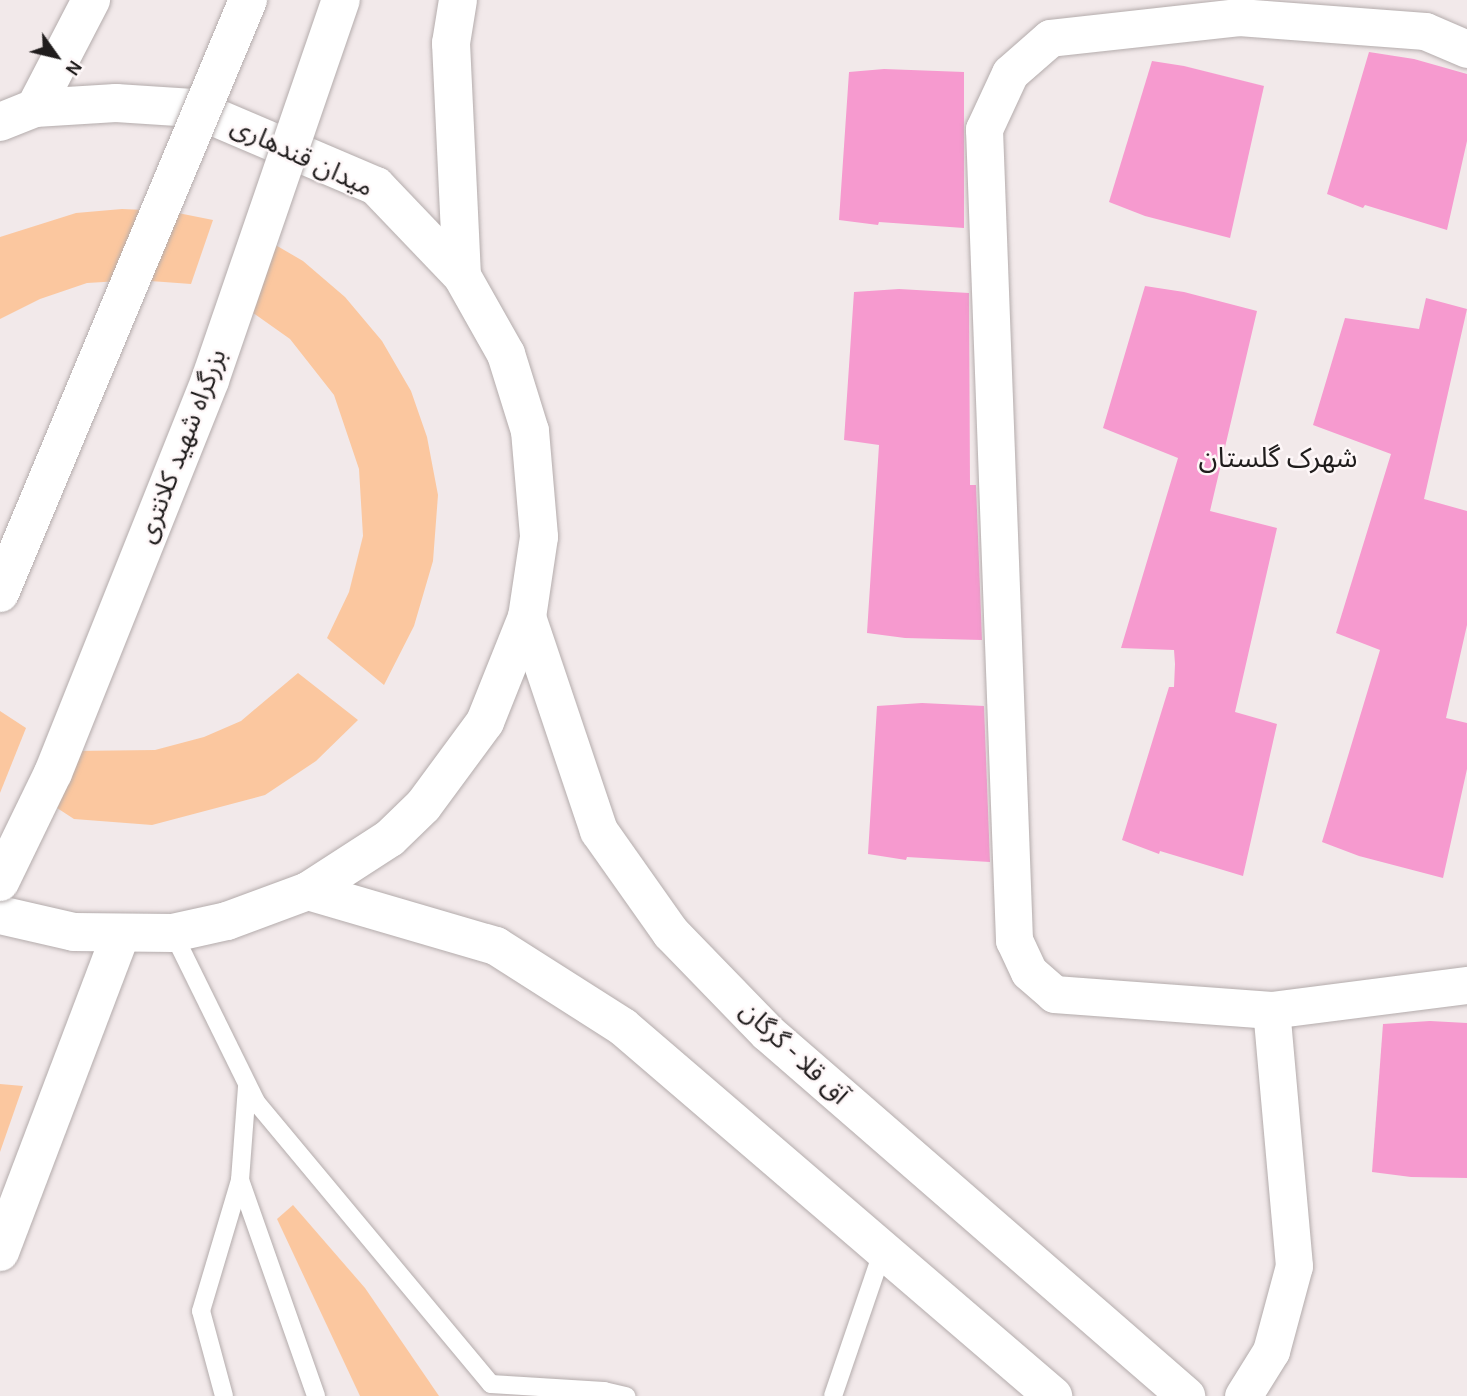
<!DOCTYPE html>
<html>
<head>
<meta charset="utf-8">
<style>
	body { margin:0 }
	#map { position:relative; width:1467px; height:1396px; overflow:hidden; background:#f2e9ea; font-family:Karla,"Noto Sans Arabic",sans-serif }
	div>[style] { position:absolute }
	.green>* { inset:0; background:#fbc79f }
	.building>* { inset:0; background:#f69acf }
	.roads { filter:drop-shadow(0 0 2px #b4acac) drop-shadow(0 0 2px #b4acac) }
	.lane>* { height:18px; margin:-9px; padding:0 9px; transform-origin:9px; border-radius:9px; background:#fff }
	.street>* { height:37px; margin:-18.5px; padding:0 18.5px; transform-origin:18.5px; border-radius:18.5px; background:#fff }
	.secondary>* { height:38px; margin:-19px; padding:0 19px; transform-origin:19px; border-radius:19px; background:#fff }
	.highway>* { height:38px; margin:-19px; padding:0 19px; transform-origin:19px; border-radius:19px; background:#fff }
	.bridges { filter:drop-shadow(0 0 2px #b4acac) drop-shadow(0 0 2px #b4acac) }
	.highway-bridge>* { height:38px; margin:-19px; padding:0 19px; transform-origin:19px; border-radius:19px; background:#fff }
	span { translate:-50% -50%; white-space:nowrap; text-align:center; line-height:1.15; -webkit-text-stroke:5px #fef7f8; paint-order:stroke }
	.street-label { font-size:26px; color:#201d1d }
	.neighbourhood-label { font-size:28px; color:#201d1d }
	.north { position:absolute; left:21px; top:21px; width:70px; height:70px; -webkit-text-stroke:5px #fef7f8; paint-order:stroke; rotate:124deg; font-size:19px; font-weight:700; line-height:28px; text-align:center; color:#201d1d }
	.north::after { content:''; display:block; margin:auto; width:24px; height:32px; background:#201d1d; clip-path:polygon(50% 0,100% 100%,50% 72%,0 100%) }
</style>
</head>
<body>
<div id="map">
	<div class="green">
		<div style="clip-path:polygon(122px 209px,168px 211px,213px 220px,191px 284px,137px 280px,87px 283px,40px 299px,0 319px,0 237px,76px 213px)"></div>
		<div style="clip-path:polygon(260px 236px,303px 261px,345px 297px,382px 341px,411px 391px,427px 437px,438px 495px,433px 561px,414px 626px,384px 685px,327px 638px,349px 592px,363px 536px,359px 469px,334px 395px,290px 339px,235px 300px)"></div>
		<div style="clip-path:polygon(298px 673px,358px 720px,316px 761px,265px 795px,152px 825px,74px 819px,54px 806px,72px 751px,155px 750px,204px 737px,241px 721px)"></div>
		<div style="clip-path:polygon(0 711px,26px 728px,0 793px)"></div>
		<div style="clip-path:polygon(0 1084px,23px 1086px,0 1152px)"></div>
		<div style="clip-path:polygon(293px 1205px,365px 1288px,439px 1396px,360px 1396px,277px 1219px)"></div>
	</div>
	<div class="building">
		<div style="clip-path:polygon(1369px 52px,1414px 59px,1467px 74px,1467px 141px,1447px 230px,1365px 205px,1363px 208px,1327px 194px)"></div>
		<div style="clip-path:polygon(1152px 61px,1184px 66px,1264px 86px,1230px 238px,1145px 216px,1109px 202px)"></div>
		<div style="clip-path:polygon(884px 69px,964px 72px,964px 228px,879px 222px,878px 225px,839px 220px,849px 72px)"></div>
		<div style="clip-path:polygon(1145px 286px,1184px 292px,1257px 311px,1210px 511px,1277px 528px,1235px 712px,1277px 724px,1243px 876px,1160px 851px,1159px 854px,1122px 840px,1169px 687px,1174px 687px,1175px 664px,1174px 650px,1121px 648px,1178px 458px,1103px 428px)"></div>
		<div style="clip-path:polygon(899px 289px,969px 293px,970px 485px,976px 485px,982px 640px,905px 638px,867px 633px,879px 445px,844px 440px,854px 292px)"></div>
		<div style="clip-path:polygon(1426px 298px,1467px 309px,1424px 499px,1467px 511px,1467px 625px,1446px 718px,1467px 723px,1467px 769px,1443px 878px,1359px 856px,1322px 842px,1380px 650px,1336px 633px,1391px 454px,1313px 425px,1345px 318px,1419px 329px)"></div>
		<div style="clip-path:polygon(922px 703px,984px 706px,990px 862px,907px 857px,906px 860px,868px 854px,877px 706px)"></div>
		<div style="clip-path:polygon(1430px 1021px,1467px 1023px,1467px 1178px,1411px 1177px,1372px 1172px,1383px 1024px)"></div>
	</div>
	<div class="roads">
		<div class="lane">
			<div style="left:173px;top:933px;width:188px;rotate:63.8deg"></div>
			<div style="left:256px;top:1102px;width:367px;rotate:50.2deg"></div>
			<div style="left:491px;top:1384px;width:113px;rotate:3.5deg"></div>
			<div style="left:604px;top:1391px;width:23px;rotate:13deg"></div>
			<div style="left:240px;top:1180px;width:229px;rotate:70.6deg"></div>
			<div style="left:224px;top:1396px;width:88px;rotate:-105.1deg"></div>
			<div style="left:201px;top:1311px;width:137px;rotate:-73.4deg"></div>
			<div style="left:240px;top:1180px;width:94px;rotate:-85.7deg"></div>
			<div style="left:833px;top:1396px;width:154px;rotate:-71.1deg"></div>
		</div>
		<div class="street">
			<div style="left:1467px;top:49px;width:46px;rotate:-156.8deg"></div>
			<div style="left:1425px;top:31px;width:187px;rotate:-175.7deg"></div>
			<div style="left:1239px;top:17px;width:190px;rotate:173.7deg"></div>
			<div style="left:1050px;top:38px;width:53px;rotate:138.8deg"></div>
			<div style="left:1010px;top:73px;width:62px;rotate:114.9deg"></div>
			<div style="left:984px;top:129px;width:812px;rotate:87.88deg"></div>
			<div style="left:1014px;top:940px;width:35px;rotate:65deg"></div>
			<div style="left:1029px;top:972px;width:33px;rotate:41deg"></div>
			<div style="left:1054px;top:994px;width:218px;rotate:4.2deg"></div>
			<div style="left:1271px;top:1010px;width:198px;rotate:-7.3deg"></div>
			<div style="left:1243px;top:1396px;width:53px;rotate:-58.1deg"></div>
			<div style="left:1271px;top:1351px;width:88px;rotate:-74.9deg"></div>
			<div style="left:1294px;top:1266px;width:257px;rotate:-95.1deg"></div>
		</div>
		<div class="secondary">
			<div style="left:458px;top:0;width:44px;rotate:99.2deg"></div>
			<div style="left:451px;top:43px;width:233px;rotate:87.3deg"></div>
			<div style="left:35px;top:108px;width:122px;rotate:-62.6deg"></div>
			<div style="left:0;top:1252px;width:340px;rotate:-69.2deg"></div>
		</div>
		<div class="highway">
			<div style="left:0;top:122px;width:38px;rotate:-22deg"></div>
			<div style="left:35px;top:108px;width:81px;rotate:-3.5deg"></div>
			<div style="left:116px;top:103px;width:77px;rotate:3.7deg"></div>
			<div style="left:193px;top:108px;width:199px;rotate:23.1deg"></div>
			<div style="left:376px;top:186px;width:124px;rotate:46.3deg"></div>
			<div style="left:462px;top:276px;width:90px;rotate:60.6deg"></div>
			<div style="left:506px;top:354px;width:81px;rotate:72.7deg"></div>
			<div style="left:530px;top:431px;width:106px;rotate:85.1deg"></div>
			<div style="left:539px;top:537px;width:81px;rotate:98.5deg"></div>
			<div style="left:527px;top:617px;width:113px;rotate:111.8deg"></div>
			<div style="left:485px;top:722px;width:104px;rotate:126.4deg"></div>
			<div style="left:423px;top:806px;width:46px;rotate:135.9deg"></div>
			<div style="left:390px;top:838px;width:98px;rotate:147.1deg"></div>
			<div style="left:308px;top:891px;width:86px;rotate:159.7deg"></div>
			<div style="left:227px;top:921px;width:55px;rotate:167.5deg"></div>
			<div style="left:173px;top:933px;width:99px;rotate:-179.4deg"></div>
			<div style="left:74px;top:932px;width:76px;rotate:-167.1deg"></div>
			<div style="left:527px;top:617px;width:226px;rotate:71.4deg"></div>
			<div style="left:599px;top:831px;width:125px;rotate:54.8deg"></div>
			<div style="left:671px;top:933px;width:139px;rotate:45.9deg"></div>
			<div style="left:768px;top:1033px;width:554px;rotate:40.97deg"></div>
			<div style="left:308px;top:891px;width:196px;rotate:16.3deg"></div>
			<div style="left:496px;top:946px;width:151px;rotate:32.5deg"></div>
			<div style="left:623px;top:1027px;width:567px;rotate:40.63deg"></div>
		</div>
	</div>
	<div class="bridges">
		<div class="highway-bridge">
			<div style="left:0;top:593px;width:643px;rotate:-67.3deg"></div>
			<div style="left:0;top:882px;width:121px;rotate:-64.1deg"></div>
			<div style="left:53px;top:773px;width:423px;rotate:-68.2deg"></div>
			<div style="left:210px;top:380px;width:402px;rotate:-71deg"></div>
		</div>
	</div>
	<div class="street-label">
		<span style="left:302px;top:157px;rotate:25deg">میدان قندهاری</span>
		<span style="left:182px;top:446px;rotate:-69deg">بزرگراه شهید کلانتری</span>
		<span style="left:794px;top:1053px;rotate:43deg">آق قلا - گرگان</span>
	</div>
	<div class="neighbourhood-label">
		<span style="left:1278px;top:458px">شهرک گلستان</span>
	</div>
	<div class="north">N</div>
</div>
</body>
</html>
